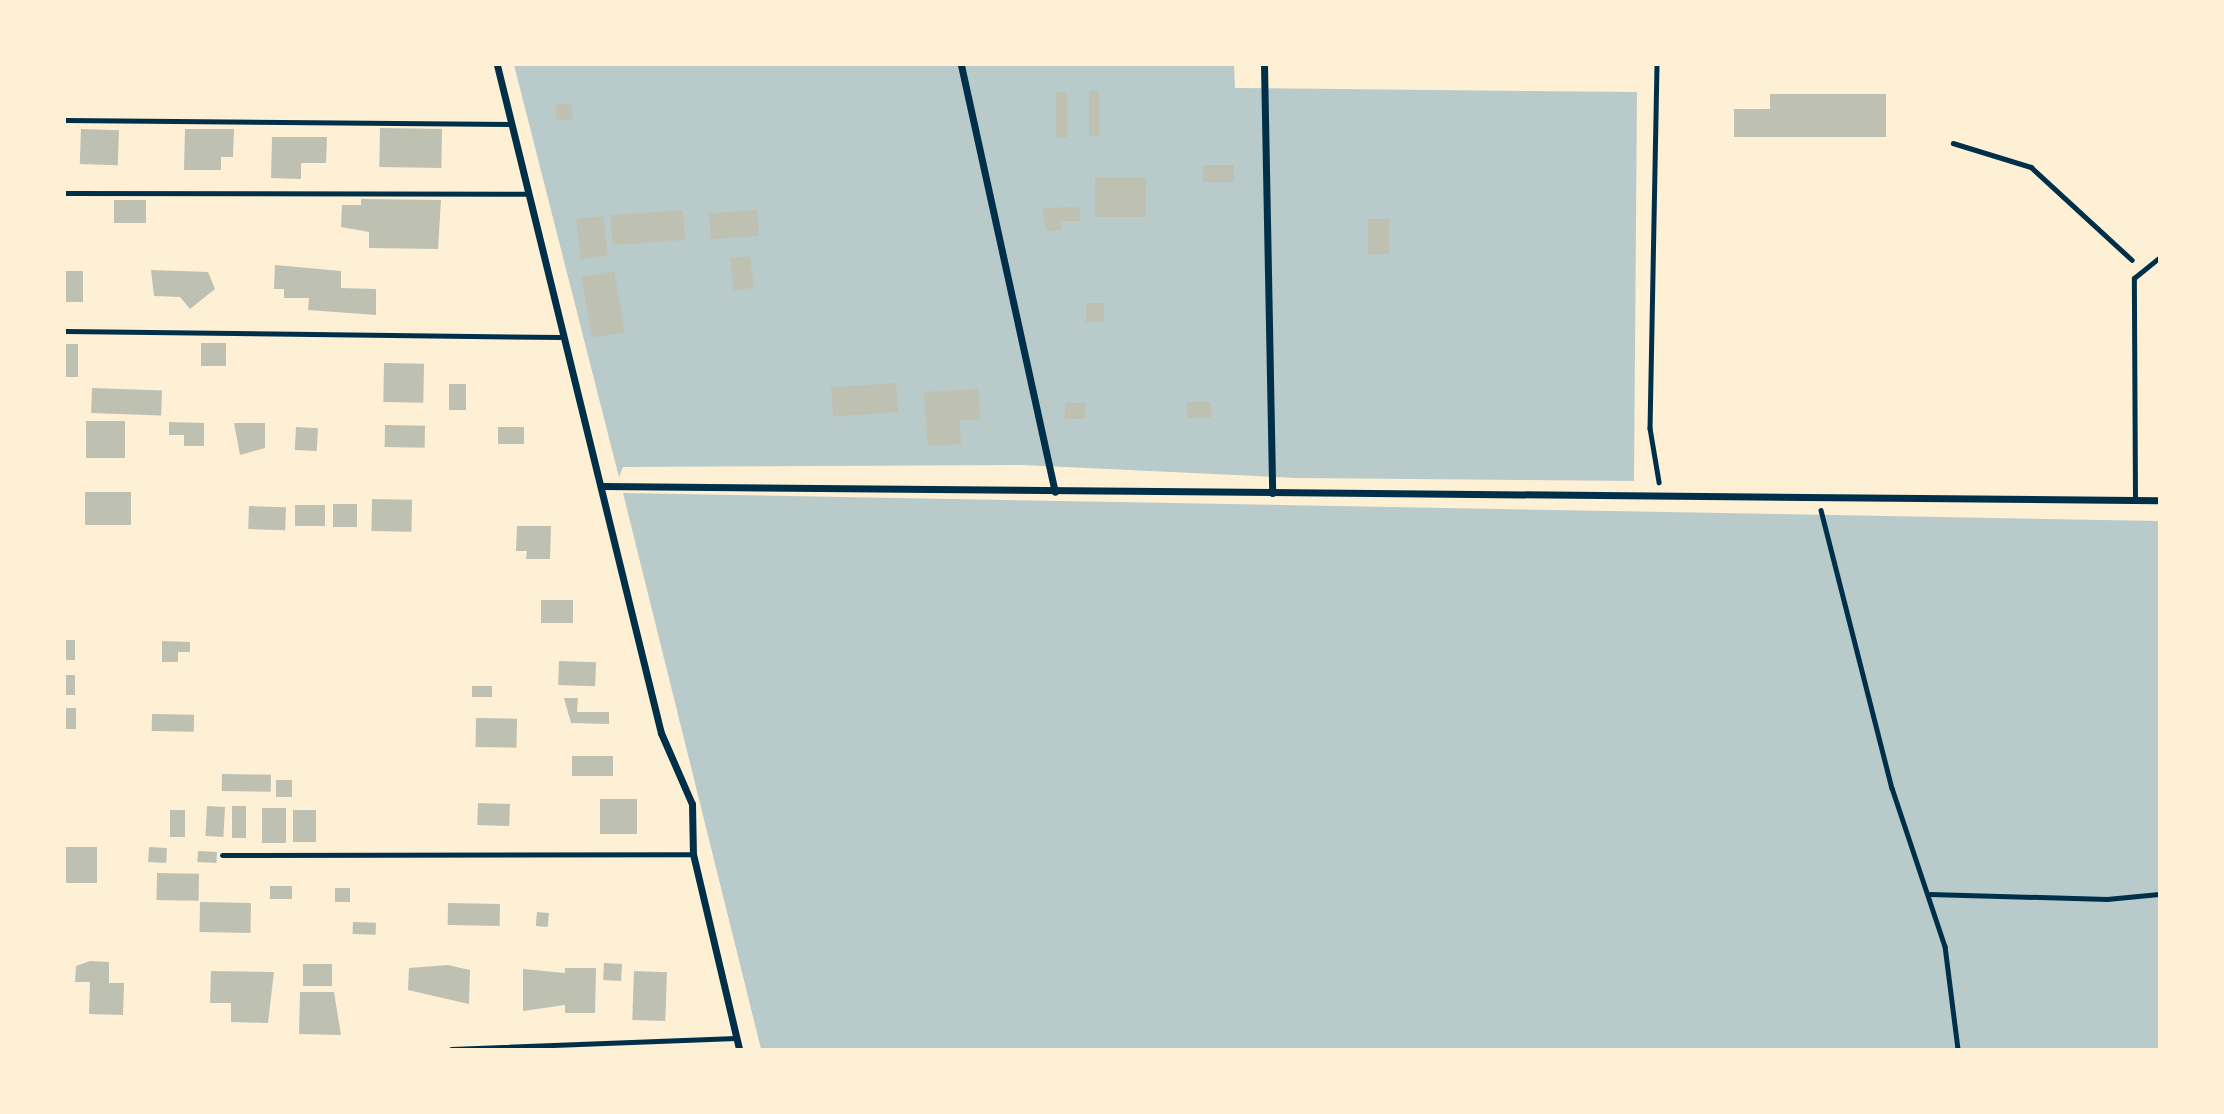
<!DOCTYPE html>
<html>
<head>
<meta charset="utf-8">
<style>
	body { margin:0 }
	#map { position:relative; width:2224px; height:1114px; overflow:hidden; background:#fdf0d5; font-family:"Alegreya Sans",sans-serif }
	div>[style] { position:absolute }
	.green>* { inset:0; background:#b9caca }
	.building>* { inset:0; background:#bec0b2; transform-origin:0 0 }
	.path>* { height:4.5px; margin:-2.25px; padding:0 2.25px; transform-origin:2.25px; border-radius:2.25px; background:#003049 }
	.service>* { height:5px; margin:-2.5px; padding:0 2.5px; transform-origin:2.5px; border-radius:2.5px; background:#003049 }
	.minor>* { height:7px; margin:-3.5px; padding:0 3.5px; transform-origin:3.5px; border-radius:3.5px; background:#003049 }
	span { translate:-50% -50%; white-space:nowrap; text-align:center; line-height:1.15; -webkit-text-stroke:5px #fdf0d5; paint-order:stroke }
	.frame { position:absolute; inset:0; border:66px solid #fdf0d5; pointer-events:none }
</style>
</head>
<body>
<div id="map">
	<div class="green">
		<div style="clip-path:polygon(514px 65px,1234px 65px,1235px 88px,1637px 92px,1634px 481px,1296px 478px,1023px 465px,623px 467px,619px 477px)"></div>
		<div style="clip-path:polygon(623px 493px,2159px 521px,2159px 1049px,761px 1049px)"></div>
	</div>
	<div class="building">
		<div style="left:1089px;top:91px;width:10px;height:45px"></div>
		<div style="left:1056px;top:92px;width:11px;height:46px"></div>
		<div style="clip-path:polygon(1770px 94px,1886px 94px,1886px 137px,1734px 137px,1734px 109px,1770px 109px)"></div>
		<div style="left:571px;top:103px;width:16px;height:16px;rotate:83deg"></div>
		<div style="left:380px;top:128px;width:62px;height:39px;rotate:1deg"></div>
		<div style="left:81px;top:129px;width:38px;height:35px;rotate:2deg"></div>
		<div style="clip-path:polygon(185px 129px,234px 129px,233px 157px,221px 157px,221px 170px,184px 170px)"></div>
		<div style="clip-path:polygon(272px 137px,327px 137px,326px 163px,301px 163px,301px 179px,271px 178px)"></div>
		<div style="left:1234px;top:165px;width:17px;height:31px;rotate:90deg"></div>
		<div style="left:1146px;top:178px;width:39px;height:51px;rotate:90deg"></div>
		<div style="clip-path:polygon(361px 199px,441px 200px,438px 249px,369px 248px,369px 232px,341px 227px,342px 205px,361px 205px)"></div>
		<div style="left:114px;top:200px;width:32px;height:23px"></div>
		<div style="clip-path:polygon(1080px 207px,1080px 221px,1061px 221px,1061px 230px,1046px 231px,1042px 208px)"></div>
		<div style="left:683px;top:210px;width:30px;height:73px;rotate:86deg"></div>
		<div style="left:757px;top:210px;width:26px;height:48px;rotate:86deg"></div>
		<div style="left:603px;top:216px;width:40px;height:27px;rotate:83deg"></div>
		<div style="left:1368px;top:219px;width:21px;height:35px"></div>
		<div style="left:750px;top:256px;width:32px;height:20px;rotate:83deg"></div>
		<div style="clip-path:polygon(275px 265px,341px 271px,341px 288px,376px 289px,376px 315px,308px 310px,309px 298px,284px 298px,284px 289px,274px 289px)"></div>
		<div style="clip-path:polygon(151px 270px,208px 272px,215px 289px,190px 309px,180px 297px,154px 296px)"></div>
		<div style="left:65px;top:271px;width:18px;height:31px"></div>
		<div style="left:614px;top:271px;width:62px;height:33px;rotate:80deg"></div>
		<div style="left:1086px;top:303px;width:18px;height:19px"></div>
		<div style="left:201px;top:343px;width:25px;height:23px"></div>
		<div style="left:65px;top:344px;width:13px;height:33px"></div>
		<div style="left:384px;top:363px;width:40px;height:39px;rotate:1deg"></div>
		<div style="left:896px;top:383px;width:29px;height:65px;rotate:86deg"></div>
		<div style="left:449px;top:384px;width:17px;height:26px"></div>
		<div style="left:92px;top:388px;width:70px;height:25px;rotate:2deg"></div>
		<div style="clip-path:polygon(978px 389px,980px 419px,960px 420px,961px 444px,928px 446px,924px 392px)"></div>
		<div style="left:1187px;top:402px;width:24px;height:16px"></div>
		<div style="left:1085px;top:403px;width:16px;height:20px;rotate:90deg"></div>
		<div style="left:86px;top:421px;width:39px;height:37px"></div>
		<div style="clip-path:polygon(169px 422px,204px 423px,204px 446px,184px 446px,184px 435px,169px 435px)"></div>
		<div style="clip-path:polygon(234px 423px,265px 423px,265px 448px,240px 455px)"></div>
		<div style="left:385px;top:425px;width:40px;height:22px;rotate:1deg"></div>
		<div style="left:296px;top:427px;width:22px;height:23px;rotate:3deg"></div>
		<div style="left:498px;top:427px;width:26px;height:17px"></div>
		<div style="left:85px;top:492px;width:46px;height:33px"></div>
		<div style="left:372px;top:499px;width:40px;height:32px;rotate:1deg"></div>
		<div style="left:333px;top:504px;width:24px;height:23px"></div>
		<div style="left:295px;top:505px;width:30px;height:21px"></div>
		<div style="left:249px;top:506px;width:37px;height:23px;rotate:2deg"></div>
		<div style="clip-path:polygon(517px 526px,551px 526px,550px 559px,526px 559px,527px 551px,516px 551px)"></div>
		<div style="left:541px;top:600px;width:32px;height:23px"></div>
		<div style="left:65px;top:640px;width:10px;height:20px"></div>
		<div style="clip-path:polygon(162px 641px,190px 642px,190px 652px,178px 652px,178px 662px,162px 662px)"></div>
		<div style="left:559px;top:661px;width:37px;height:24px;rotate:2deg"></div>
		<div style="left:65px;top:675px;width:10px;height:20px"></div>
		<div style="left:472px;top:686px;width:20px;height:11px"></div>
		<div style="clip-path:polygon(564px 698px,578px 698px,577px 712px,609px 712px,609px 724px,571px 723px)"></div>
		<div style="left:65px;top:708px;width:11px;height:21px"></div>
		<div style="left:152px;top:714px;width:42px;height:17px;rotate:1deg"></div>
		<div style="left:476px;top:718px;width:41px;height:29px;rotate:1deg"></div>
		<div style="left:572px;top:756px;width:41px;height:20px"></div>
		<div style="left:222px;top:774px;width:49px;height:17px;rotate:1deg"></div>
		<div style="left:276px;top:780px;width:16px;height:17px"></div>
		<div style="left:600px;top:799px;width:37px;height:35px"></div>
		<div style="left:478px;top:803px;width:32px;height:22px;rotate:2deg"></div>
		<div style="left:207px;top:806px;width:18px;height:30px;rotate:3deg"></div>
		<div style="left:232px;top:806px;width:14px;height:32px"></div>
		<div style="left:262px;top:808px;width:24px;height:35px"></div>
		<div style="left:170px;top:810px;width:15px;height:27px"></div>
		<div style="left:293px;top:810px;width:23px;height:32px"></div>
		<div style="left:66px;top:847px;width:31px;height:36px"></div>
		<div style="left:149px;top:847px;width:18px;height:15px;rotate:3deg"></div>
		<div style="left:198px;top:851px;width:19px;height:11px;rotate:3deg"></div>
		<div style="left:157px;top:873px;width:42px;height:27px;rotate:1deg"></div>
		<div style="left:270px;top:886px;width:22px;height:13px"></div>
		<div style="left:335px;top:888px;width:15px;height:14px"></div>
		<div style="left:200px;top:902px;width:51px;height:30px;rotate:1deg"></div>
		<div style="left:448px;top:903px;width:52px;height:22px;rotate:1deg"></div>
		<div style="left:537px;top:912px;width:12px;height:14px;rotate:5deg"></div>
		<div style="left:353px;top:922px;width:23px;height:12px;rotate:2deg"></div>
		<div style="clip-path:polygon(90px 961px,109px 962px,109px 983px,124px 983px,123px 1015px,89px 1014px,90px 982px,75px 982px,76px 966px)"></div>
		<div style="left:604px;top:963px;width:18px;height:17px;rotate:3deg"></div>
		<div style="left:303px;top:964px;width:29px;height:22px"></div>
		<div style="clip-path:polygon(448px 965px,470px 970px,469px 1004px,408px 990px,409px 968px)"></div>
		<div style="clip-path:polygon(565px 968px,596px 968px,595px 1013px,565px 1013px,565px 1005px,523px 1011px,523px 969px,565px 973px)"></div>
		<div style="clip-path:polygon(211px 971px,274px 972px,268px 1023px,231px 1022px,231px 1003px,210px 1003px)"></div>
		<div style="left:634px;top:971px;width:33px;height:49px;rotate:2deg"></div>
		<div style="clip-path:polygon(300px 992px,334px 992px,341px 1035px,299px 1034px)"></div>
	</div>
	<div class="path">
		<div style="left:1657px;top:65px;width:363px;rotate:91.1deg"></div>
		<div style="left:1650px;top:428px;width:55px;rotate:80.5deg"></div>
		<div style="left:1953px;top:143px;width:82px;rotate:17.1deg"></div>
		<div style="left:2031px;top:167px;width:137px;rotate:42.6deg"></div>
		<div style="left:1821px;top:510px;width:287px;rotate:75.7deg"></div>
		<div style="left:1892px;top:788px;width:167px;rotate:71.5deg"></div>
		<div style="left:1945px;top:946px;width:104px;rotate:82.8deg"></div>
		<div style="left:1930px;top:894px;width:177px;rotate:1.6deg"></div>
		<div style="left:2107px;top:899px;width:52px;rotate:-5.5deg"></div>
	</div>
	<div class="service">
		<div style="left:65px;top:120px;width:447px;rotate:0.5deg"></div>
		<div style="left:65px;top:193px;width:463px;rotate:0.1deg"></div>
		<div style="left:65px;top:331px;width:495px;rotate:0.7deg"></div>
		<div style="left:2135px;top:499px;width:221px;rotate:-90.3deg"></div>
		<div style="left:2134px;top:278px;width:32px;rotate:-39deg"></div>
		<div style="left:222px;top:855px;width:471px;rotate:-0.1deg"></div>
		<div style="left:451px;top:1049px;width:285px;rotate:-2.2deg"></div>
	</div>
	<div class="minor">
		<div style="left:497px;top:65px;width:688px;rotate:76.21deg"></div>
		<div style="left:661px;top:733px;width:77px;rotate:66.4deg"></div>
		<div style="left:692px;top:804px;width:50px;rotate:88.9deg"></div>
		<div style="left:693px;top:854px;width:200px;rotate:76.7deg"></div>
		<div style="left:961px;top:65px;width:437px;rotate:77.6deg"></div>
		<div style="left:1264px;top:65px;width:428px;rotate:88.9deg"></div>
		<div style="left:602px;top:486px;width:1557px;rotate:0.52deg"></div>
	</div>
	<div class="frame"></div>
</div>
</body>
</html>
